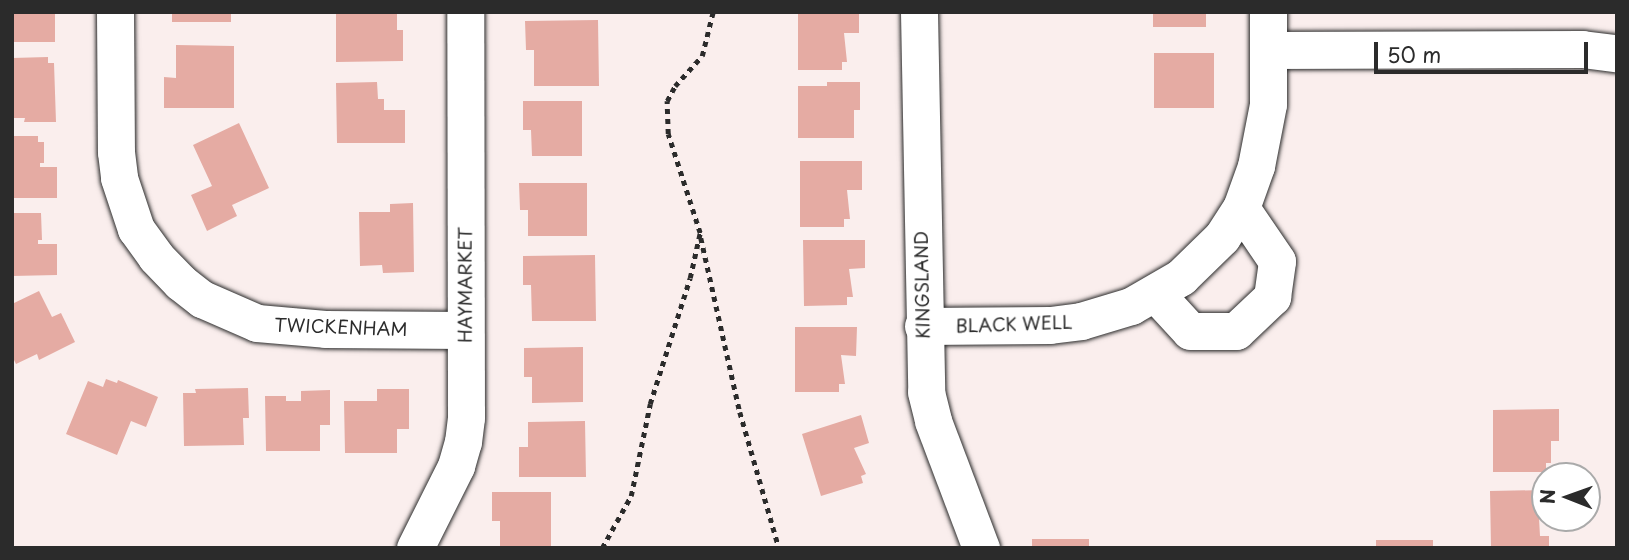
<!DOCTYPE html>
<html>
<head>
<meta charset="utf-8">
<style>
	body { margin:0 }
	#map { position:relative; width:1629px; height:560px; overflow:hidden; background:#faeeed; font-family:"Playpen Sans",sans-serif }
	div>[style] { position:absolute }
	.building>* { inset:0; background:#e5aba3; transform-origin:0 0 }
	.path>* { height:4.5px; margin-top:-2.25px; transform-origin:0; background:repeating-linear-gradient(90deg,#2b2b2b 0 5px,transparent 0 10px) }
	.roads { filter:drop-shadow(0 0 2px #2b2b2b) drop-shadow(0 0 2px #2b2b2b) }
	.minor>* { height:37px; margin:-18.5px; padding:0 18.5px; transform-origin:18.5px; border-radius:18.5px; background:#fff }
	span { translate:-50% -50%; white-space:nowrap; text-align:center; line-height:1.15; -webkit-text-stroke:7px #fff; paint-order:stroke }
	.street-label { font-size:18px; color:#2b2b2b }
	.frame { position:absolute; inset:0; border:14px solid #2b2b2b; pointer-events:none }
	.north { position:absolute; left:1531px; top:462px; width:70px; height:70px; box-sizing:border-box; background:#fff; border:2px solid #aaa; border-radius:50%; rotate:271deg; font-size:19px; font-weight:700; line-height:28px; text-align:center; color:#2b2b2b }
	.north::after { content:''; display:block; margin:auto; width:24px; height:32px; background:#2b2b2b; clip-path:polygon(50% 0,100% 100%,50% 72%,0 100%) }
	.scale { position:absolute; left:1374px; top:42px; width:214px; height:32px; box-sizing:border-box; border:4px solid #2b2b2b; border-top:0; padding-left:9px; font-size:21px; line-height:24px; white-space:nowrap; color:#2b2b2b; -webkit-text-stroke:5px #fff; paint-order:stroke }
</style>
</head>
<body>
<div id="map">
	<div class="building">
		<div style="left:12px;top:12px;width:43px;height:30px"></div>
		<div style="left:172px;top:12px;width:59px;height:10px"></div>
		<div style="clip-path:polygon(336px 12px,397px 12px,397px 30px,403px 30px,403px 61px,336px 62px)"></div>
		<div style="clip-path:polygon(798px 12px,859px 12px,859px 33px,844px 33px,847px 62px,842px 62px,842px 70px,798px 70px)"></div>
		<div style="left:1153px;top:12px;width:53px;height:15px"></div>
		<div style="clip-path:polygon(598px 20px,599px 86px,534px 86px,534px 50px,526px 50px,525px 21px)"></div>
		<div style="clip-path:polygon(176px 45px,234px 46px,234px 108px,164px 108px,164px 77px,176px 78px)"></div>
		<div style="left:1154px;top:53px;width:60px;height:55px"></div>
		<div style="clip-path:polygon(48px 57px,48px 63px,54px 63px,56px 122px,24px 122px,25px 118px,12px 118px,12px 58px)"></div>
		<div style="clip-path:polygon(377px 82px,378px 99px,384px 99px,384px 110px,405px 110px,405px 143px,337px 143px,336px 83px)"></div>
		<div style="clip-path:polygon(827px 82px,860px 82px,860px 110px,854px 110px,854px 138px,798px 138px,798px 86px,827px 86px)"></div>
		<div style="clip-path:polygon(523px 101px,582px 101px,582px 156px,532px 156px,531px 130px,523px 130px)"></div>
		<div style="clip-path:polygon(239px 123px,269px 188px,232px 205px,237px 216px,207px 231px,191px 195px,212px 186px,193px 145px)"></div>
		<div style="clip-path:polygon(12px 136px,38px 136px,38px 142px,44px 142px,44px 163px,40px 163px,40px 167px,57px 167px,57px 198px,12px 198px)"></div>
		<div style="clip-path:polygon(800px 161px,862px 161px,862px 190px,847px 190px,850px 219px,844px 219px,844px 227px,800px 227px)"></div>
		<div style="clip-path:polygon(519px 183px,587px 183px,587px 236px,528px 236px,528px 210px,520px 210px)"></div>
		<div style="clip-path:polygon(413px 203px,414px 272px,383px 273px,382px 265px,360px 266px,359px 212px,390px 212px,390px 204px)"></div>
		<div style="clip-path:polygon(12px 213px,41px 213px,42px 240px,38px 240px,38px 244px,57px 244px,57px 275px,12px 276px)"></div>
		<div style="clip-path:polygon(803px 240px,865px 240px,865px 268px,849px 269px,853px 297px,847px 297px,847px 305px,804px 306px)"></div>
		<div style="clip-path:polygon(595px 255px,596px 321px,532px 321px,531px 285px,523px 285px,523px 256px)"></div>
		<div style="clip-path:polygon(39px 291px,52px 317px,61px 313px,75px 342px,39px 360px,37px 354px,16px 364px,12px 356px,12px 304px)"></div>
		<div style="clip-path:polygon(795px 327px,857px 327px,856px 356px,841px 355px,845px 384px,839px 384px,839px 392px,795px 392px)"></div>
		<div style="clip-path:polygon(583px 347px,583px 402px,532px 403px,532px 377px,524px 377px,524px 348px)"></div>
		<div style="clip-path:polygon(106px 379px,117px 383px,118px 380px,158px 397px,146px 427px,131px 421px,117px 455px,66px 434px,88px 381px,103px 387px)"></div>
		<div style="clip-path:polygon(248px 388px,249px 418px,243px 418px,244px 445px,184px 446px,183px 393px,196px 393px,195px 389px)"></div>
		<div style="clip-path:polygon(377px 389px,409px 389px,409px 429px,397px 429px,397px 453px,345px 453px,344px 401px,377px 401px)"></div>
		<div style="clip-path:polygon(330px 390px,330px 425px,320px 425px,320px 451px,266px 451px,265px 396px,286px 396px,286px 401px,301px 401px,301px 391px)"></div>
		<div style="clip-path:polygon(1559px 409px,1559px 441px,1551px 441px,1551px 463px,1546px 463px,1546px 472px,1493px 472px,1493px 410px)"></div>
		<div style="clip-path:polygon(861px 415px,869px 443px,854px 448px,866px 474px,861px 476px,863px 483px,821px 496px,802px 434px)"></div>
		<div style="clip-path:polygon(585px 421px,586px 477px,519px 477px,519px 447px,528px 447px,528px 422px)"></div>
		<div style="clip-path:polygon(1545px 490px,1545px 518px,1539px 518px,1540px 536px,1549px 536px,1549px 548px,1491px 548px,1490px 491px)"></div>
		<div style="clip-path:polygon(492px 492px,551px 492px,551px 547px,500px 547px,500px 521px,492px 521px)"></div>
		<div style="left:1032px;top:539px;width:57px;height:9px"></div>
		<div style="left:1433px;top:540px;width:8px;height:57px;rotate:90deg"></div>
	</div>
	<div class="path">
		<div style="left:701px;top:238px;width:178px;rotate:77.4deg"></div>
		<div style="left:740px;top:412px;width:141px;rotate:74deg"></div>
		<div style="left:602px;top:548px;width:60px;rotate:-60.9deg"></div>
		<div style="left:631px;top:496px;width:94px;rotate:-78.3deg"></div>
		<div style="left:650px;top:404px;width:132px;rotate:-72.4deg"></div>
		<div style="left:690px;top:278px;width:46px;rotate:-77.5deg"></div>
		<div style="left:700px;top:233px;width:104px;rotate:-107.9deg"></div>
		<div style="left:668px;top:134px;width:33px;rotate:-92deg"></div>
		<div style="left:667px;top:101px;width:17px;rotate:-62deg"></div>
		<div style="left:675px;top:86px;width:40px;rotate:-48deg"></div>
		<div style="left:702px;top:56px;width:45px;rotate:-76deg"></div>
	</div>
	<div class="roads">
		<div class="minor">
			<div style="left:115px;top:12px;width:140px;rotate:89.6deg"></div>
			<div style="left:116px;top:152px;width:26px;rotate:83deg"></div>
			<div style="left:119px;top:178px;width:54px;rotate:71.6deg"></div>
			<div style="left:136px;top:229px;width:34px;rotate:54deg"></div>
			<div style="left:156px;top:257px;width:35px;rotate:46deg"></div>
			<div style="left:180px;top:282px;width:28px;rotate:38deg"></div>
			<div style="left:202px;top:299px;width:60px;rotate:23.6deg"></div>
			<div style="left:257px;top:323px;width:68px;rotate:5deg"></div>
			<div style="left:325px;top:329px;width:140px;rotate:0.4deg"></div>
			<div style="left:919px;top:12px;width:380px;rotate:88.9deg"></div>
			<div style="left:926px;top:392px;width:30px;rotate:76deg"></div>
			<div style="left:933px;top:421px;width:136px;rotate:69.3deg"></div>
			<div style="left:1269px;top:50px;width:313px;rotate:-0.2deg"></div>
			<div style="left:1582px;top:49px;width:35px;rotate:7deg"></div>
			<div style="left:1156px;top:294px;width:50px;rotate:47.4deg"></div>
			<div style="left:1190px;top:331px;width:46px"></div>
			<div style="left:1236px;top:331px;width:50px;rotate:-43.4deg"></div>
			<div style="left:1272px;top:297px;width:36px;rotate:-82deg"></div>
			<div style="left:1277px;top:261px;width:64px;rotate:-124.2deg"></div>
			<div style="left:923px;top:326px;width:127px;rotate:-0.5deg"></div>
			<div style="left:1050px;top:325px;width:31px;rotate:-7deg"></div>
			<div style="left:1081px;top:321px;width:52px;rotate:-16.7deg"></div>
			<div style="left:1131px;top:306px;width:58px;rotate:-30.1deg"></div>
			<div style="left:1181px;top:277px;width:57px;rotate:-44.3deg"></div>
			<div style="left:1222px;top:237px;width:35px;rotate:-57deg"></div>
			<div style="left:1241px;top:208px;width:45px;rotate:-70.3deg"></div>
			<div style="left:1256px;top:166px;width:63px;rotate:-79deg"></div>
			<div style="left:1268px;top:104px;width:92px;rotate:-90deg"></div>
			<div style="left:415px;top:548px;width:92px;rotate:-63.4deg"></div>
			<div style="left:456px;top:466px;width:25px;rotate:-74deg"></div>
			<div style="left:463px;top:442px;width:24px;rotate:-83deg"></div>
			<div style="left:466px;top:418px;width:406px;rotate:-90.1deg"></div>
		</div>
	</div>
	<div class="street-label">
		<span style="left:465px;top:285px;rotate:-90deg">HAYMARKET</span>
		<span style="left:922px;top:285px;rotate:-91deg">KINGSLAND</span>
		<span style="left:1014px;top:324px;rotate:-2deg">BLACK WELL</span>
		<span style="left:341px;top:327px;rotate:2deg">TWICKENHAM</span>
	</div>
	<div class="frame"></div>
	<div class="north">N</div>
	<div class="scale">50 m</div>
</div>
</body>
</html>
